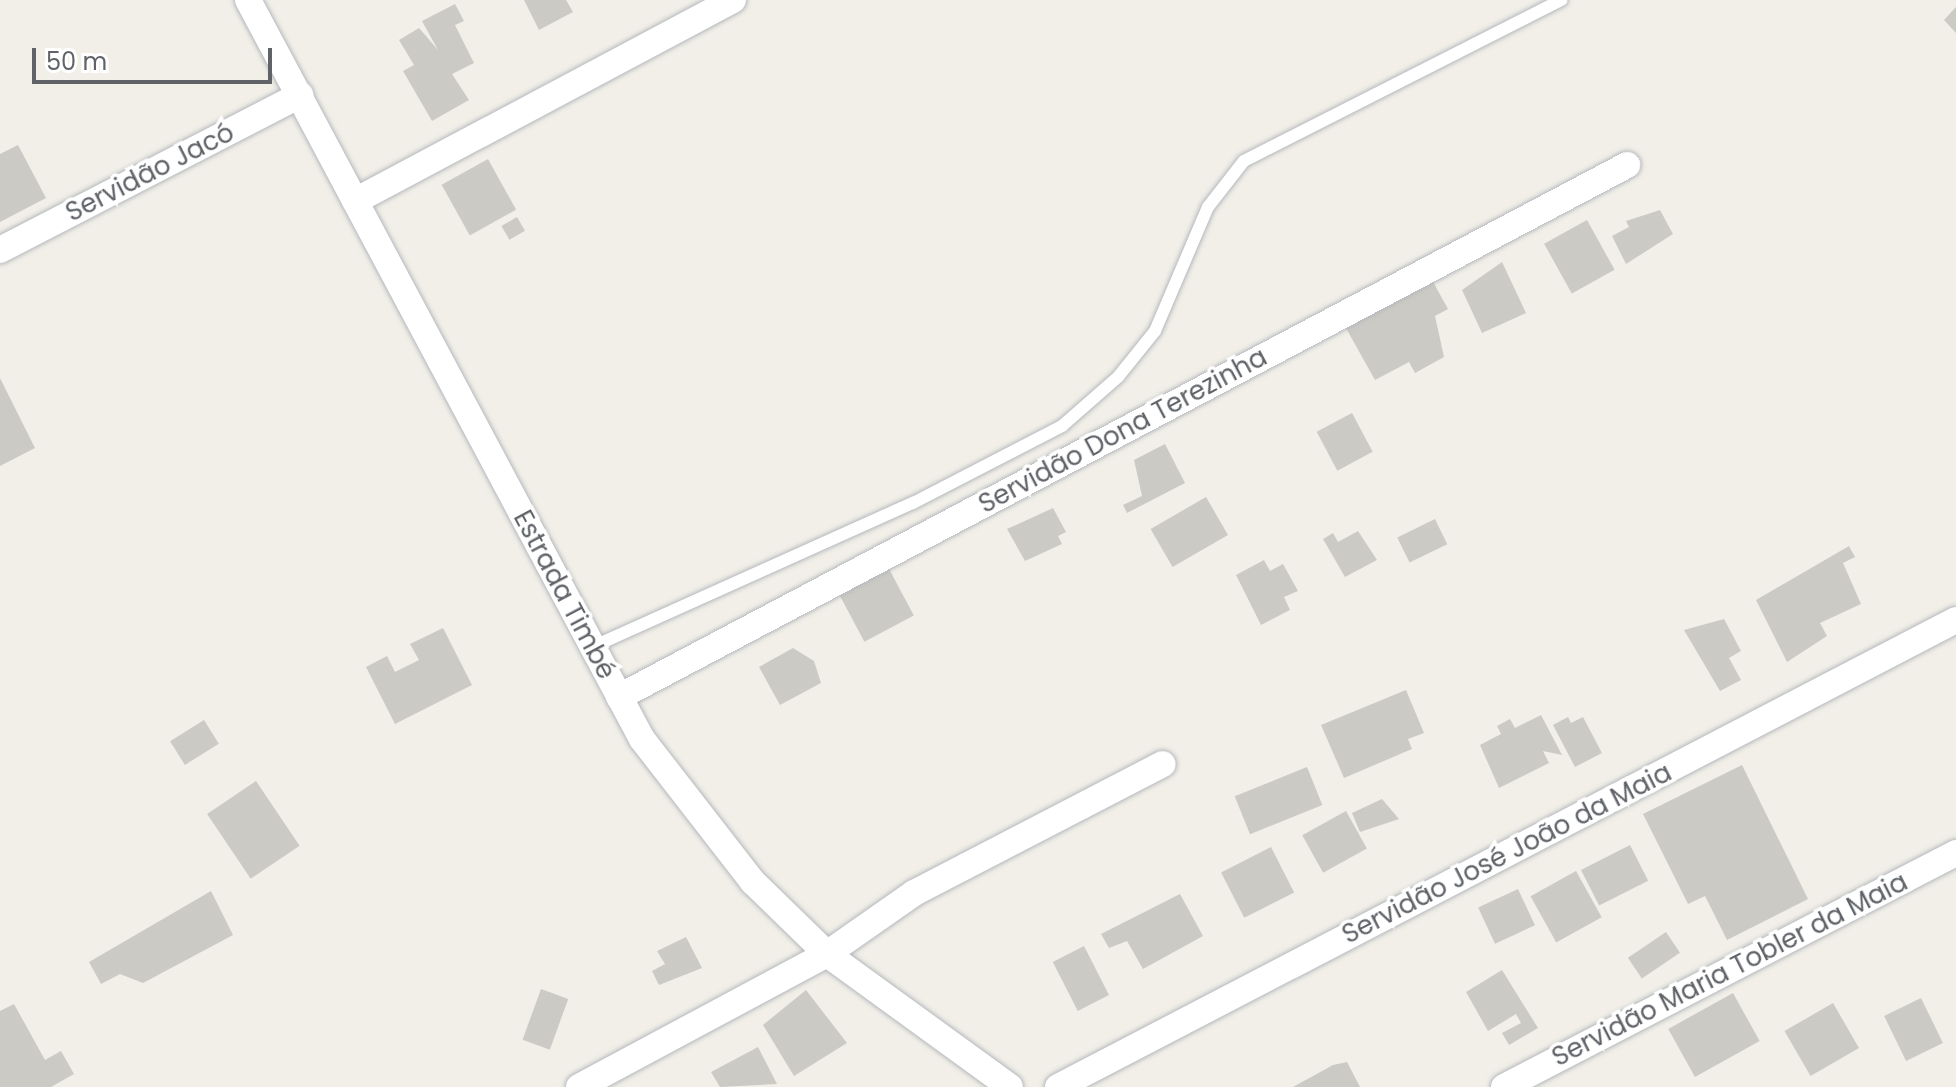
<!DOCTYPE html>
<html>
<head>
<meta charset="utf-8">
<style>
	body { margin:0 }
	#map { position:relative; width:1956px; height:1087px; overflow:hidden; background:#f1efe8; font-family:Poppins,sans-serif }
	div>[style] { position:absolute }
	.building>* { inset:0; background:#cccac5; transform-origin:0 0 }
	.roads { filter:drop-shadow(0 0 2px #b5b8bc) drop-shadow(0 0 2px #b5b8bc) }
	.service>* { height:12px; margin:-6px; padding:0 6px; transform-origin:6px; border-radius:6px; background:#fff }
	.minor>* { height:26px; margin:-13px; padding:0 13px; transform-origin:13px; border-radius:13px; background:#fff }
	span { translate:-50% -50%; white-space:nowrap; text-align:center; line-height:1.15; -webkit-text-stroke:7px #fff; paint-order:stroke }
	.street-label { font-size:26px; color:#5f6368 }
	.scale { position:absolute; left:32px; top:48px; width:240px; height:36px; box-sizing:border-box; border:4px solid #5f6368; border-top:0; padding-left:10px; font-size:24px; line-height:28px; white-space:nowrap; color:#5f6368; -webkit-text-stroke:6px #fff; paint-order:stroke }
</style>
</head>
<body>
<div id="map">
	<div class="building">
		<div style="clip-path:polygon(524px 0,566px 0,573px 12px,539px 30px)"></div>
		<div style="clip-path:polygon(455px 4px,464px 21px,455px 25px,474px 63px,452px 74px,469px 100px,432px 121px,403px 71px,414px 65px,399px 40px,419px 28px,438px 50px,422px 21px)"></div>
		<div style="clip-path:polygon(1956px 7px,1956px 33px,1944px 20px)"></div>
		<div style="clip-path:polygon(18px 145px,46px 198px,0 222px,0 154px)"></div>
		<div style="left:488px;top:159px;width:58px;height:53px;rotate:61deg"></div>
		<div style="clip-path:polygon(1660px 210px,1673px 234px,1626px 264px,1612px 236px,1629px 227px,1626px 221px)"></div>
		<div style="left:517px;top:217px;width:16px;height:18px;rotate:60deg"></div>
		<div style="left:1587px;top:220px;width:57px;height:49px;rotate:61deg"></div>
		<div style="clip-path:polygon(1502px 262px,1526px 313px,1482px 333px,1462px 290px)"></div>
		<div style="clip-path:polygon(1432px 280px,1448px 309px,1435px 316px,1444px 357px,1415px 373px,1409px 362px,1375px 380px,1342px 321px)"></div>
		<div style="clip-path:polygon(0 378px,35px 448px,0 466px)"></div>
		<div style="left:1352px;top:413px;width:44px;height:40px;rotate:62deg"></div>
		<div style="clip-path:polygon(1165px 444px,1185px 483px,1127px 513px,1123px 505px,1142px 496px,1134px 460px)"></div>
		<div style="left:1206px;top:497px;width:44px;height:64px;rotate:60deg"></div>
		<div style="clip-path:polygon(1053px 508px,1066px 532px,1058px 536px,1062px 544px,1025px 561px,1007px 529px)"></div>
		<div style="left:1435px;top:519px;width:28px;height:42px;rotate:64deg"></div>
		<div style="clip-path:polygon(1358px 531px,1377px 560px,1345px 577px,1323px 539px,1333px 533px,1338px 542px)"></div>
		<div style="clip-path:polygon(1849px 546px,1855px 557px,1843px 563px,1861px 604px,1820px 623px,1827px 636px,1787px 662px,1756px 600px)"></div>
		<div style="clip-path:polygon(1264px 560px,1270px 571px,1283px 564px,1298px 591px,1284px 597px,1290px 610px,1261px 625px,1236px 575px)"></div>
		<div style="left:888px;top:567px;width:55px;height:56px;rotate:62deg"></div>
		<div style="clip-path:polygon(1724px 619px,1741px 651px,1729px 658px,1741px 680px,1720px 691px,1684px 630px)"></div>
		<div style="clip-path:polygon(443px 628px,472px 685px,395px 724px,366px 667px,387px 656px,395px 672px,419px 660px,410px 644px)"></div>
		<div style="clip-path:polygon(793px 648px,814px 661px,821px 683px,780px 705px,759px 667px)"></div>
		<div style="clip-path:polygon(1406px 690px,1424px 733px,1408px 739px,1412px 749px,1344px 778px,1321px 725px)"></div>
		<div style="clip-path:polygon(1541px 715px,1562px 755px,1543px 751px,1549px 763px,1499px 788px,1480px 745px,1501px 734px,1497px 726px,1510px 719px,1515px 728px)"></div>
		<div style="clip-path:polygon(1568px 717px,1571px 723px,1583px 717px,1602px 753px,1575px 767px,1553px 725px)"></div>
		<div style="left:204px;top:720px;width:28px;height:40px;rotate:58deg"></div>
		<div style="clip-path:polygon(1742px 765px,1808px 899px,1727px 940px,1705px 896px,1688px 904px,1643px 814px)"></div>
		<div style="left:1307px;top:767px;width:41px;height:78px;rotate:68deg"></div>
		<div style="left:256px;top:781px;width:78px;height:59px;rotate:56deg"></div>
		<div style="clip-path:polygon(1382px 799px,1399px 819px,1360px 832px,1352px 813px)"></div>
		<div style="left:1346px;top:811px;width:43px;height:50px;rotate:61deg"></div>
		<div style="left:1630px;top:845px;width:40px;height:55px;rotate:63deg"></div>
		<div style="left:1271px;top:847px;width:51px;height:56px;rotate:63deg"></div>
		<div style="left:1576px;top:871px;width:53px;height:52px;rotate:61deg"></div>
		<div style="left:1518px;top:889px;width:40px;height:44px;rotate:65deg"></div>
		<div style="clip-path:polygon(211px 891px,233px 935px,143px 983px,120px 974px,101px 984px,89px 962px)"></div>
		<div style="clip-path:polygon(1180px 894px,1203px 936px,1143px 969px,1127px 941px,1109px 948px,1101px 934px)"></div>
		<div style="left:1666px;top:932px;width:25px;height:46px;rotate:56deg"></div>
		<div style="clip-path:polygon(686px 937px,702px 968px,659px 985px,652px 971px,665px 964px,657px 951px)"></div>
		<div style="left:1084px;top:946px;width:55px;height:35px;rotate:63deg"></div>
		<div style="clip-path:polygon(1502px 970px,1538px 1028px,1509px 1045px,1502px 1033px,1521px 1023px,1516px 1014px,1488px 1031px,1466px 992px)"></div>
		<div style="left:541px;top:989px;width:29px;height:54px;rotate:20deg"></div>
		<div style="clip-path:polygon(806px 990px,847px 1043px,794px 1076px,763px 1025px)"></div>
		<div style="left:1733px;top:993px;width:55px;height:74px;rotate:61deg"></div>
		<div style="left:1921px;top:998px;width:50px;height:41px;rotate:64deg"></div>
		<div style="left:1833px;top:1003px;width:52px;height:56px;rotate:60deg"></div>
		<div style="clip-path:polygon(14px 1004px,45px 1060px,61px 1051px,74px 1074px,51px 1087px,0 1087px,0 1011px)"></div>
		<div style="clip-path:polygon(758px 1047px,777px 1084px,720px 1087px,711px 1072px)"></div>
		<div style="clip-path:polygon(1347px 1062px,1360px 1087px,1293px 1087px,1333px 1065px)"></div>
	</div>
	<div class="roads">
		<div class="service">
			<div style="left:592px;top:647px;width:352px;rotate:-24.2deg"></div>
			<div style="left:913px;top:503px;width:168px;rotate:-27.3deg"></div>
			<div style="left:1062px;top:426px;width:74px;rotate:-41.2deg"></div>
			<div style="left:1118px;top:377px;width:59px;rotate:-51.2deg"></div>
			<div style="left:1155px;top:331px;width:135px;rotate:-66.9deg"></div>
			<div style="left:1208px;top:207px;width:58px;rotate:-52deg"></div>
			<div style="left:1244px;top:161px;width:356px;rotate:-26.9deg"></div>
		</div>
		<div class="minor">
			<div style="left:248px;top:0;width:837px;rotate:61.94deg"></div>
			<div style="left:642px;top:739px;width:181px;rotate:52.2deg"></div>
			<div style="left:753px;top:882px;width:103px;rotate:44.2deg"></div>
			<div style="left:827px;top:954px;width:226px;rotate:36deg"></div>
			<div style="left:355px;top:201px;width:428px;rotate:-28deg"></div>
			<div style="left:0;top:250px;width:338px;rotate:-27.3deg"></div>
			<div style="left:619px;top:697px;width:1140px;rotate:-27.82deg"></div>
			<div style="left:579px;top:1087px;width:281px;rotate:-28.2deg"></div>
			<div style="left:827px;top:954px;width:106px;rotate:-35deg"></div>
			<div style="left:914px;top:893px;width:280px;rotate:-27.4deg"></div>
			<div style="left:1058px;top:1087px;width:1012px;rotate:-27.48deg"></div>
			<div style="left:1504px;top:1087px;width:509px;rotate:-27.37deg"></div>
		</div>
	</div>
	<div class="street-label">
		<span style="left:150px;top:173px;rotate:-27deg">Servidão Jacó</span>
		<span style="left:1123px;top:431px;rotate:-28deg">Servidão Dona Terezinha</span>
		<span style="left:564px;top:595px;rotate:62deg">Estrada Timbé</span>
		<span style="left:1507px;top:854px;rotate:-27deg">Servidão José João da Maia</span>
		<span style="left:1730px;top:970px;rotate:-27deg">Servidão Maria Tobler da Maia</span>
	</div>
	<div class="scale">50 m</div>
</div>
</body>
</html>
